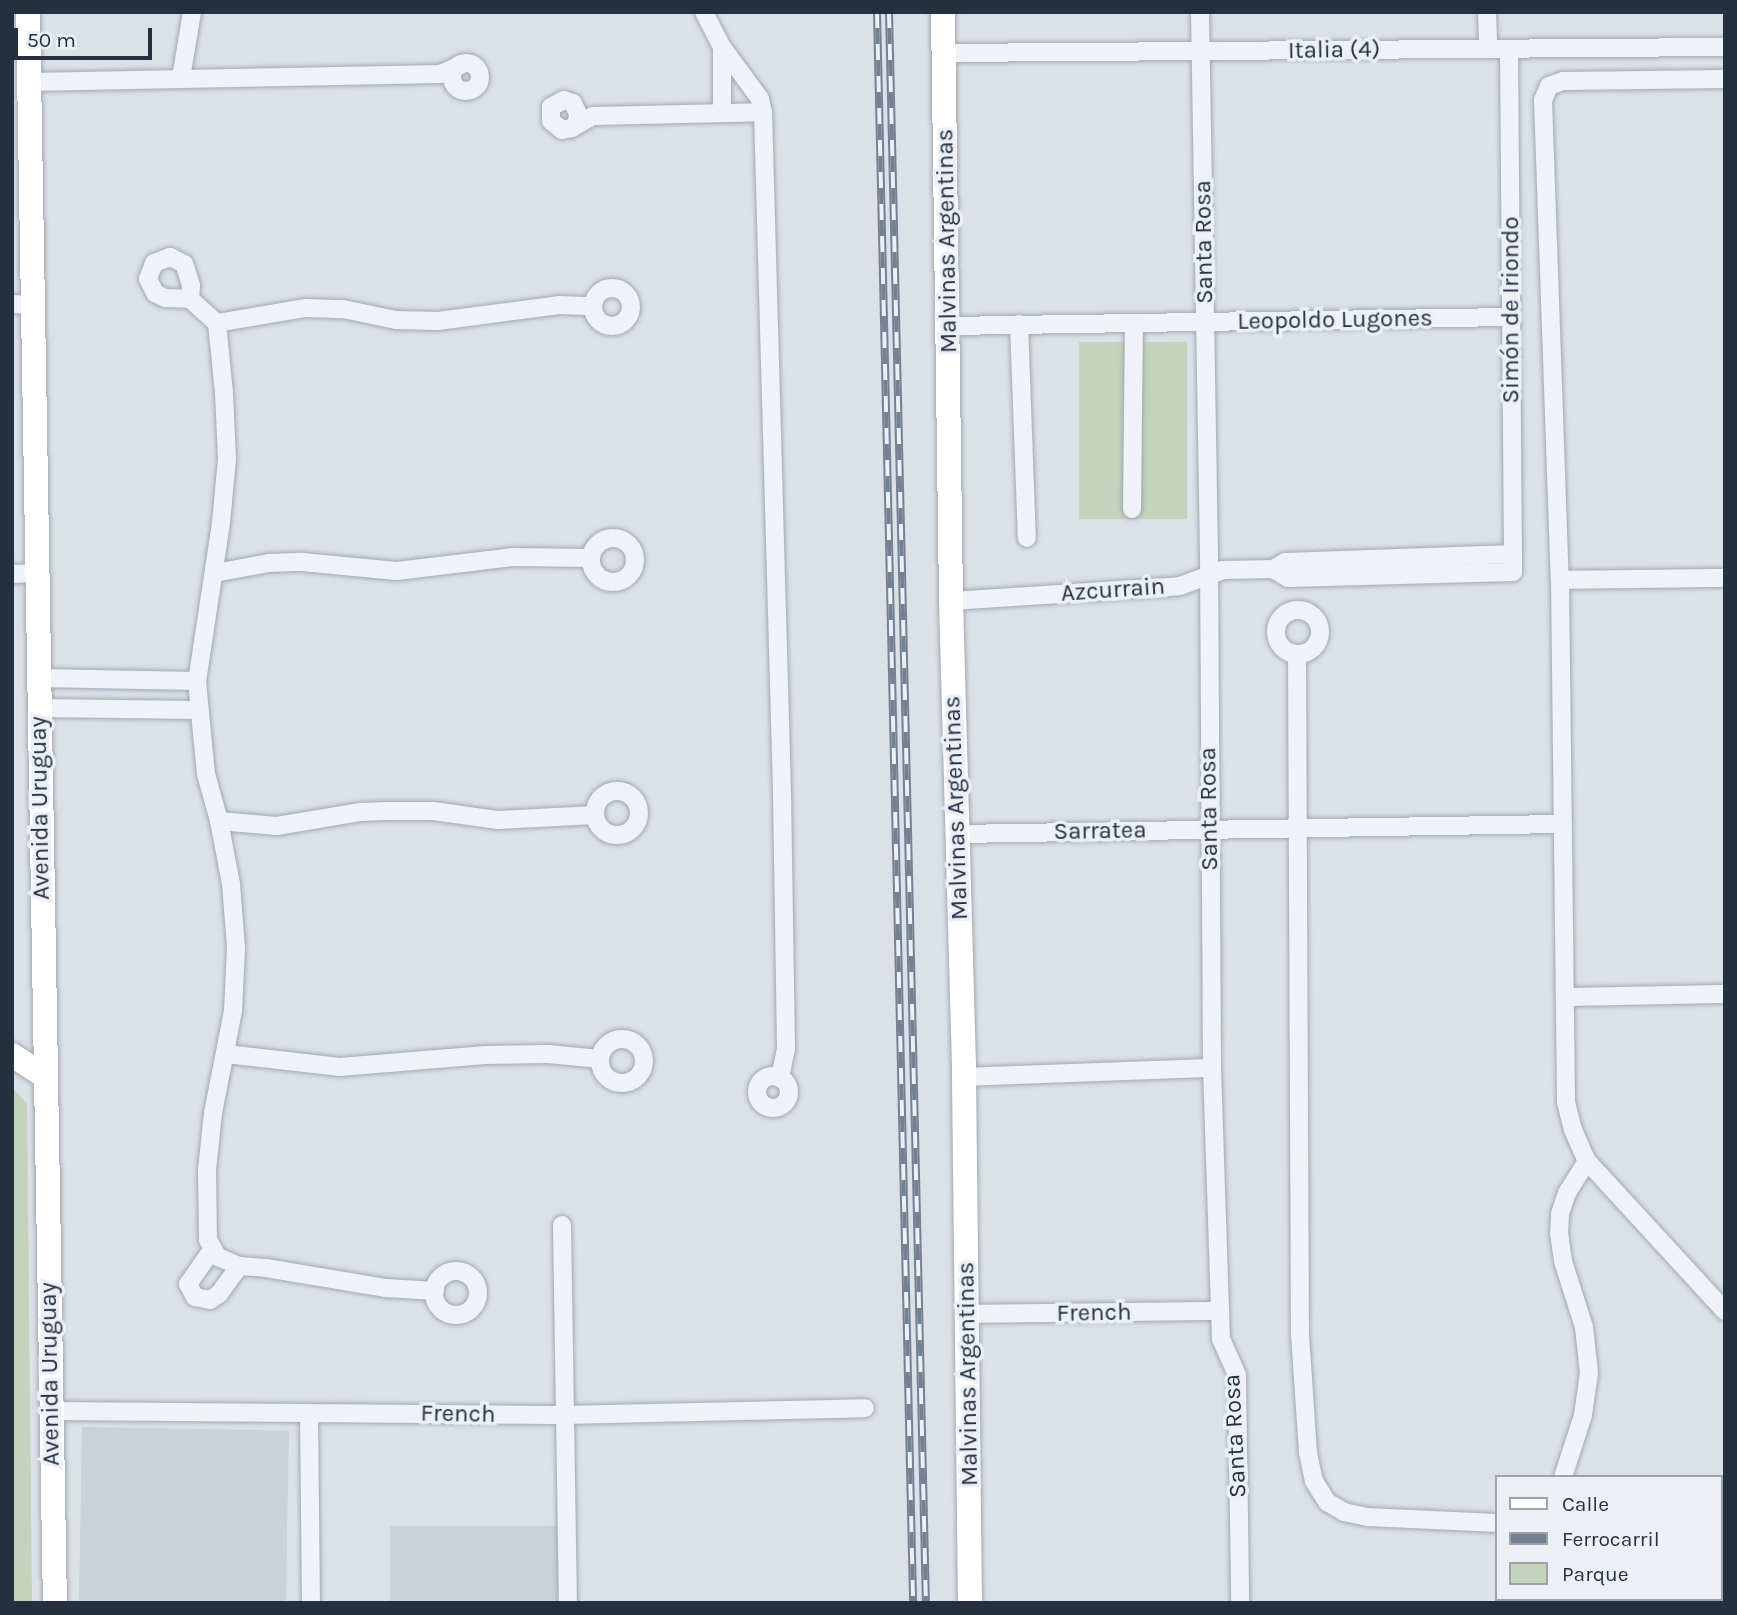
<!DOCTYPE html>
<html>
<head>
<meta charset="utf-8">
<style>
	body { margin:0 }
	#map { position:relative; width:1737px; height:1615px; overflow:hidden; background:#dce1e8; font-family:Karla,sans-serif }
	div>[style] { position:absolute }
	.built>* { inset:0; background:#cad1da; transform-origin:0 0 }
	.green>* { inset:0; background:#c3d3bc; transform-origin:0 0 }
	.roads { filter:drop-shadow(0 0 2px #a1a8b2) drop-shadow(0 0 2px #a1a8b2) }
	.street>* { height:18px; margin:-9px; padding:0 9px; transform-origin:9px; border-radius:9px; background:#eff2f6 }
	.street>.ring { margin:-9px; padding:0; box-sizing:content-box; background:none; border:18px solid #eff2f6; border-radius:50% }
	.secondary>* { height:24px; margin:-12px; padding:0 12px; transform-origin:12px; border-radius:12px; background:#fff }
	.rail>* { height:8px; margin-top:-4px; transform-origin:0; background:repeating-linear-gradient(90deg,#ecf0f6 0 16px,#748193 0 32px); box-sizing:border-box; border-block:2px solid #748193 }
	span { translate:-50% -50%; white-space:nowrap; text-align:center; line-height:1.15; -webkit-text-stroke:7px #ecf0f6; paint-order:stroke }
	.street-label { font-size:24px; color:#243040 }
	.frame { position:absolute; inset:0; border:14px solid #243040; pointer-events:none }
	.legend { position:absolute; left:1495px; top:1475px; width:228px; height:126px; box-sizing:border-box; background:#ecf0f6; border:2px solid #9ca3ad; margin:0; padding:9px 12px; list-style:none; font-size:21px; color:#243040 }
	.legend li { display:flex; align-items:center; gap:14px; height:35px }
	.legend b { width:35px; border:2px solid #9ca3ad }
	.scale { position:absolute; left:14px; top:28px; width:138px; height:32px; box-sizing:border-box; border:4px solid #243040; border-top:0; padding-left:9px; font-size:21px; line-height:24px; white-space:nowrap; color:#243040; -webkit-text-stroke:5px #ecf0f6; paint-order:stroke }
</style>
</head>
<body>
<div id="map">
	<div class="built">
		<div style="left:82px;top:1427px;width:207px;height:176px;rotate:1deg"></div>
		<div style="left:557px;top:1526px;width:77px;height:167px;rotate:90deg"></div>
	</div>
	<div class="green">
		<div style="left:1079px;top:342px;width:108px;height:177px"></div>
		<div style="clip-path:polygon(12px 1087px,27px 1104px,32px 1603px,12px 1603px)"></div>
	</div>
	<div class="roads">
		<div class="street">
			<div style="left:704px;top:12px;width:39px;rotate:63deg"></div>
			<div style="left:722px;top:47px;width:64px;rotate:53.8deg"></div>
			<div style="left:760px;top:99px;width:13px;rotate:77deg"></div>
			<div style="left:763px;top:112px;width:681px;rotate:88.4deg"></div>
			<div style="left:782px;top:793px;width:256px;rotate:89.1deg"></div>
			<div style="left:786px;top:1049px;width:30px;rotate:102deg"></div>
			<div style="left:1200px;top:12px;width:545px;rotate:89.05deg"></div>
			<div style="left:1209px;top:557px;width:511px;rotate:89.66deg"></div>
			<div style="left:1212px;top:1068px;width:271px;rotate:88.1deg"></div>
			<div style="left:1221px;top:1339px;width:39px;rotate:66deg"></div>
			<div style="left:1237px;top:1375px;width:228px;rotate:89.2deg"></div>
			<div style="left:1487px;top:12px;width:37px;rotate:88deg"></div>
			<div style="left:722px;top:47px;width:66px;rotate:90deg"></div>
			<div style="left:1509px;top:49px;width:505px;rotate:89.55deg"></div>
			<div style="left:1513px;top:554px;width:18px;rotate:90deg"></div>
			<div style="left:1513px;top:572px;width:225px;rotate:178.5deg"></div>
			<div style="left:1288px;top:578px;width:17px;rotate:-149deg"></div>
			<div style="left:1273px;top:569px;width:14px;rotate:-30deg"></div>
			<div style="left:1285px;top:562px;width:228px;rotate:-2deg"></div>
			<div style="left:944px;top:53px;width:781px;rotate:-0.44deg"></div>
			<div class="ring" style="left:452px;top:63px;width:10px;height:10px"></div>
			<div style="left:181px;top:78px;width:67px;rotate:-80.5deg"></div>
			<div style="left:1725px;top:79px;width:162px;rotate:179.3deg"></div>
			<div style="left:1563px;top:81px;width:15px;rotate:160deg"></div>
			<div style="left:1549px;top:86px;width:15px;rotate:113deg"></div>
			<div style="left:1543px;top:100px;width:480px;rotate:88deg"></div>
			<div style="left:1560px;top:580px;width:522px;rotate:89.34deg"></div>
			<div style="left:1566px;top:1102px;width:29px;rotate:76deg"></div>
			<div style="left:1573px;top:1130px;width:34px;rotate:66deg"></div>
			<div style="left:1587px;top:1161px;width:204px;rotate:47.4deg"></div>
			<div style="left:29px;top:82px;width:411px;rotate:-1.1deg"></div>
			<div style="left:440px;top:74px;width:21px;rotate:-23deg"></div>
			<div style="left:575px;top:125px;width:10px;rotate:-66deg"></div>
			<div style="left:579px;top:116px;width:14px;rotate:-115deg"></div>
			<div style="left:573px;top:103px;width:9px;rotate:-162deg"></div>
			<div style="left:564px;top:100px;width:15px;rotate:152deg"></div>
			<div style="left:551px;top:107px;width:14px;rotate:90deg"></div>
			<div style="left:551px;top:121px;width:14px;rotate:39deg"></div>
			<div style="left:562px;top:130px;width:10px;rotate:-11deg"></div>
			<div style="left:572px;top:128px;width:24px;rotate:-30deg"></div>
			<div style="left:593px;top:116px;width:170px;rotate:-1.3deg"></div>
			<div class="ring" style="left:593px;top:288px;width:20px;height:20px"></div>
			<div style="left:190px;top:299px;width:14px;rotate:-86deg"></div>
			<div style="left:191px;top:285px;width:22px;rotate:-108deg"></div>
			<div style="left:184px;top:264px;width:16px;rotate:-153deg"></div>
			<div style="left:170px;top:257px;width:17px;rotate:159deg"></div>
			<div style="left:154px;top:263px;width:17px;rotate:111deg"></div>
			<div style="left:148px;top:279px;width:16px;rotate:63deg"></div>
			<div style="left:155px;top:293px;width:11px;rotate:27deg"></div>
			<div style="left:165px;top:298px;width:25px;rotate:2deg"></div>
			<div style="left:190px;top:299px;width:36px;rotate:42deg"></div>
			<div style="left:217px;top:323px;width:70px;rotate:84.3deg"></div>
			<div style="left:224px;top:393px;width:66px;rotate:87.4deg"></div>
			<div style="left:227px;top:459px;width:64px;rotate:95.4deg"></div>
			<div style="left:221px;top:523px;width:160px;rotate:98.6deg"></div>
			<div style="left:197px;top:681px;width:93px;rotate:84.5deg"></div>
			<div style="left:206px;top:774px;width:49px;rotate:74.5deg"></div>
			<div style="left:219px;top:821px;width:64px;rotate:79.2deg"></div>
			<div style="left:231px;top:884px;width:64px;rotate:85.5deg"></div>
			<div style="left:236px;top:948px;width:63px;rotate:92.7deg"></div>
			<div style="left:233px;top:1011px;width:104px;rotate:101.1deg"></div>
			<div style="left:213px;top:1113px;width:57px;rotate:96deg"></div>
			<div style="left:207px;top:1170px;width:70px;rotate:89.2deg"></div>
			<div style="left:208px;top:1240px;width:20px;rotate:60deg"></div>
			<div style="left:218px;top:1257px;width:23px;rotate:23deg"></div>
			<div style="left:239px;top:1266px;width:27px;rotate:4deg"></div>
			<div style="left:266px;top:1268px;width:122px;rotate:9.5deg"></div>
			<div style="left:386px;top:1288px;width:49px;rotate:3.5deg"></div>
			<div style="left:12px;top:304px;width:20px;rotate:3deg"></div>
			<div style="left:217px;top:323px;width:90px;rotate:-9.6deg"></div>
			<div style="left:306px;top:308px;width:37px;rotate:2deg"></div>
			<div style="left:343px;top:309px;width:54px;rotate:11.7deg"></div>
			<div style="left:396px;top:320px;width:42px;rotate:1.4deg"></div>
			<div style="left:438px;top:321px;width:122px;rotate:-7.5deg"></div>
			<div style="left:559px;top:305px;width:34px;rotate:2deg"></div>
			<div style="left:1019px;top:324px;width:214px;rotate:87.9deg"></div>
			<div style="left:949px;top:326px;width:562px;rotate:-0.92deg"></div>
			<div style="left:1132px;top:509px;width:186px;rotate:-89.4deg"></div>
			<div class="ring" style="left:591px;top:538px;width:26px;height:26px"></div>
			<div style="left:215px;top:573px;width:55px;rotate:-10.5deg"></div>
			<div style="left:269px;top:563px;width:33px;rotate:-2deg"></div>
			<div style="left:302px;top:562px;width:95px;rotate:5.4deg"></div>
			<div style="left:397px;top:571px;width:116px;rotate:-6.9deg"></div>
			<div style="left:512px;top:557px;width:79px;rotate:0.7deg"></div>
			<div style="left:12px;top:574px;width:25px;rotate:-2deg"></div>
			<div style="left:1560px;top:580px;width:165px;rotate:-0.7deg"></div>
			<div style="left:951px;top:601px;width:229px;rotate:-3.7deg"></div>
			<div style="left:1180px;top:586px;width:46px;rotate:-20.4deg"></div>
			<div style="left:1223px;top:570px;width:50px;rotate:-1.1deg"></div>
			<div class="ring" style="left:1276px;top:610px;width:26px;height:26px"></div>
			<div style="left:1297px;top:654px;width:681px;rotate:89.75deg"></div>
			<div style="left:1300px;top:1335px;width:118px;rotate:86.1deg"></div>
			<div style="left:1308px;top:1453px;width:29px;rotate:78deg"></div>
			<div style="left:1314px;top:1481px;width:25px;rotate:58deg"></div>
			<div style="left:1327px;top:1502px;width:20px;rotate:30deg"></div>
			<div style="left:1344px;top:1512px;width:25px;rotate:12deg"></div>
			<div style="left:1368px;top:1517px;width:129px;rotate:2.7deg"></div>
			<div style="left:38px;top:678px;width:159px;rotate:1.1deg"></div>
			<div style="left:39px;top:708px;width:159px;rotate:0.7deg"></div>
			<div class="ring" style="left:595px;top:791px;width:26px;height:26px"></div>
			<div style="left:219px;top:821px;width:58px;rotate:4.9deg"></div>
			<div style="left:277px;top:826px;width:85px;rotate:-9.5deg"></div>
			<div style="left:361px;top:812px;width:26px;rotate:-2deg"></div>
			<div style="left:387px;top:811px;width:46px"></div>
			<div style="left:433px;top:811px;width:66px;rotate:7.9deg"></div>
			<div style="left:498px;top:820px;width:97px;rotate:-3deg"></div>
			<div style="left:957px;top:834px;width:606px;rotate:-0.95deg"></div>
			<div style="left:1565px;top:997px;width:160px;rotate:-1.1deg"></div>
			<div class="ring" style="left:600px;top:1039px;width:26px;height:26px"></div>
			<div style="left:226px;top:1054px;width:115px;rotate:6.5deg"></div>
			<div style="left:340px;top:1067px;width:146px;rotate:-4.7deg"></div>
			<div style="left:486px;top:1055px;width:62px;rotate:-0.9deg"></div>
			<div style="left:548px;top:1054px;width:52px;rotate:5.5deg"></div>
			<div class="ring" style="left:757px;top:1076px;width:14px;height:14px"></div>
			<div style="left:964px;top:1077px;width:248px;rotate:-2.1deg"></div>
			<div style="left:562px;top:1225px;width:378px;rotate:89.1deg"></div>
			<div style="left:212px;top:1250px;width:42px;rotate:125.2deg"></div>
			<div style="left:188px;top:1284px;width:15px;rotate:62deg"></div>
			<div style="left:195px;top:1297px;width:15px;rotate:11deg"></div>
			<div style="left:210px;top:1300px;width:11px;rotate:-34deg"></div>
			<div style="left:219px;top:1294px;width:34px;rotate:-54deg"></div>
			<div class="ring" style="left:434px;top:1271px;width:26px;height:26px"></div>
			<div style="left:968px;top:1314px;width:251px;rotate:-0.7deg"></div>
			<div style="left:51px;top:1411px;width:512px;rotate:0.45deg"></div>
			<div style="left:563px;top:1415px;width:302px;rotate:-1.3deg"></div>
			<div style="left:309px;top:1413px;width:190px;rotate:89.4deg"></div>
			<div style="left:1563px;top:1477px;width:65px;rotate:-72.1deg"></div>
			<div style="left:1583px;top:1415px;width:42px;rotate:-81.9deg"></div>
			<div style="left:1589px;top:1373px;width:46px;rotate:-96.2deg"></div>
			<div style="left:1584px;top:1327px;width:69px;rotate:-107.7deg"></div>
			<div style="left:1563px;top:1261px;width:27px;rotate:-98deg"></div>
			<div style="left:1559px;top:1234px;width:20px;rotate:-87deg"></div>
			<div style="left:1560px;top:1214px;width:22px;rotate:-72deg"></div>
			<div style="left:1567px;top:1193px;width:38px;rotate:-58deg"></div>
			<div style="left:1721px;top:1533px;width:4px"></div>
		</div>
		<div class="secondary">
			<div style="left:28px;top:12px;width:1591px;rotate:89.03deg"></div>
			<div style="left:943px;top:12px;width:589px;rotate:89.22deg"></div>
			<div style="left:951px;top:601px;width:476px;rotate:88.4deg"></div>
			<div style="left:964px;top:1077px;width:526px;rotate:89.35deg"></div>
			<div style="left:12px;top:1055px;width:38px;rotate:33deg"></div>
		</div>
	</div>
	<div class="rail">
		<div style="left:877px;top:12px;width:1591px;rotate:88.7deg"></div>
		<div style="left:889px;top:12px;width:1591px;rotate:88.67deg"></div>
	</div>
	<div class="street-label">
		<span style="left:1334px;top:50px;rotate:-1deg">Italia (4)</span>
		<span style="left:947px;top:241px;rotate:-91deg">Malvinas Argentinas</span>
		<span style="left:1204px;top:242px;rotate:-91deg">Santa Rosa</span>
		<span style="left:1511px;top:310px;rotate:-90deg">Simón de Iriondo</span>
		<span style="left:1335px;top:320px;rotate:-1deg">Leopoldo Lugones</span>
		<span style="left:1113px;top:590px;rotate:-4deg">Azcurrain</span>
		<span style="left:40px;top:808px;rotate:-91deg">Avenida Uruguay</span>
		<span style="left:956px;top:808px;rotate:-92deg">Malvinas Argentinas</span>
		<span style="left:1209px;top:809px;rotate:-91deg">Santa Rosa</span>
		<span style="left:1100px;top:831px;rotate:-1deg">Sarratea</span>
		<span style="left:1094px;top:1313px;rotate:-1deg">French</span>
		<span style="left:50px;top:1374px;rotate:-91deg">Avenida Uruguay</span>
		<span style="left:968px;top:1374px;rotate:-91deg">Malvinas Argentinas</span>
		<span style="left:458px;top:1414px;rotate:1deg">French</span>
		<span style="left:1235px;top:1436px;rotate:-93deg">Santa Rosa</span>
	</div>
	<div class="frame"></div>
	<ul class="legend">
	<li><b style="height:9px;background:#fff"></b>Calle</li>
	<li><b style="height:9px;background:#748193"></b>Ferrocarril</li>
	<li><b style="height:19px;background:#c3d3bc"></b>Parque</li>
	</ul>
	<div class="scale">50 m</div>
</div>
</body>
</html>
